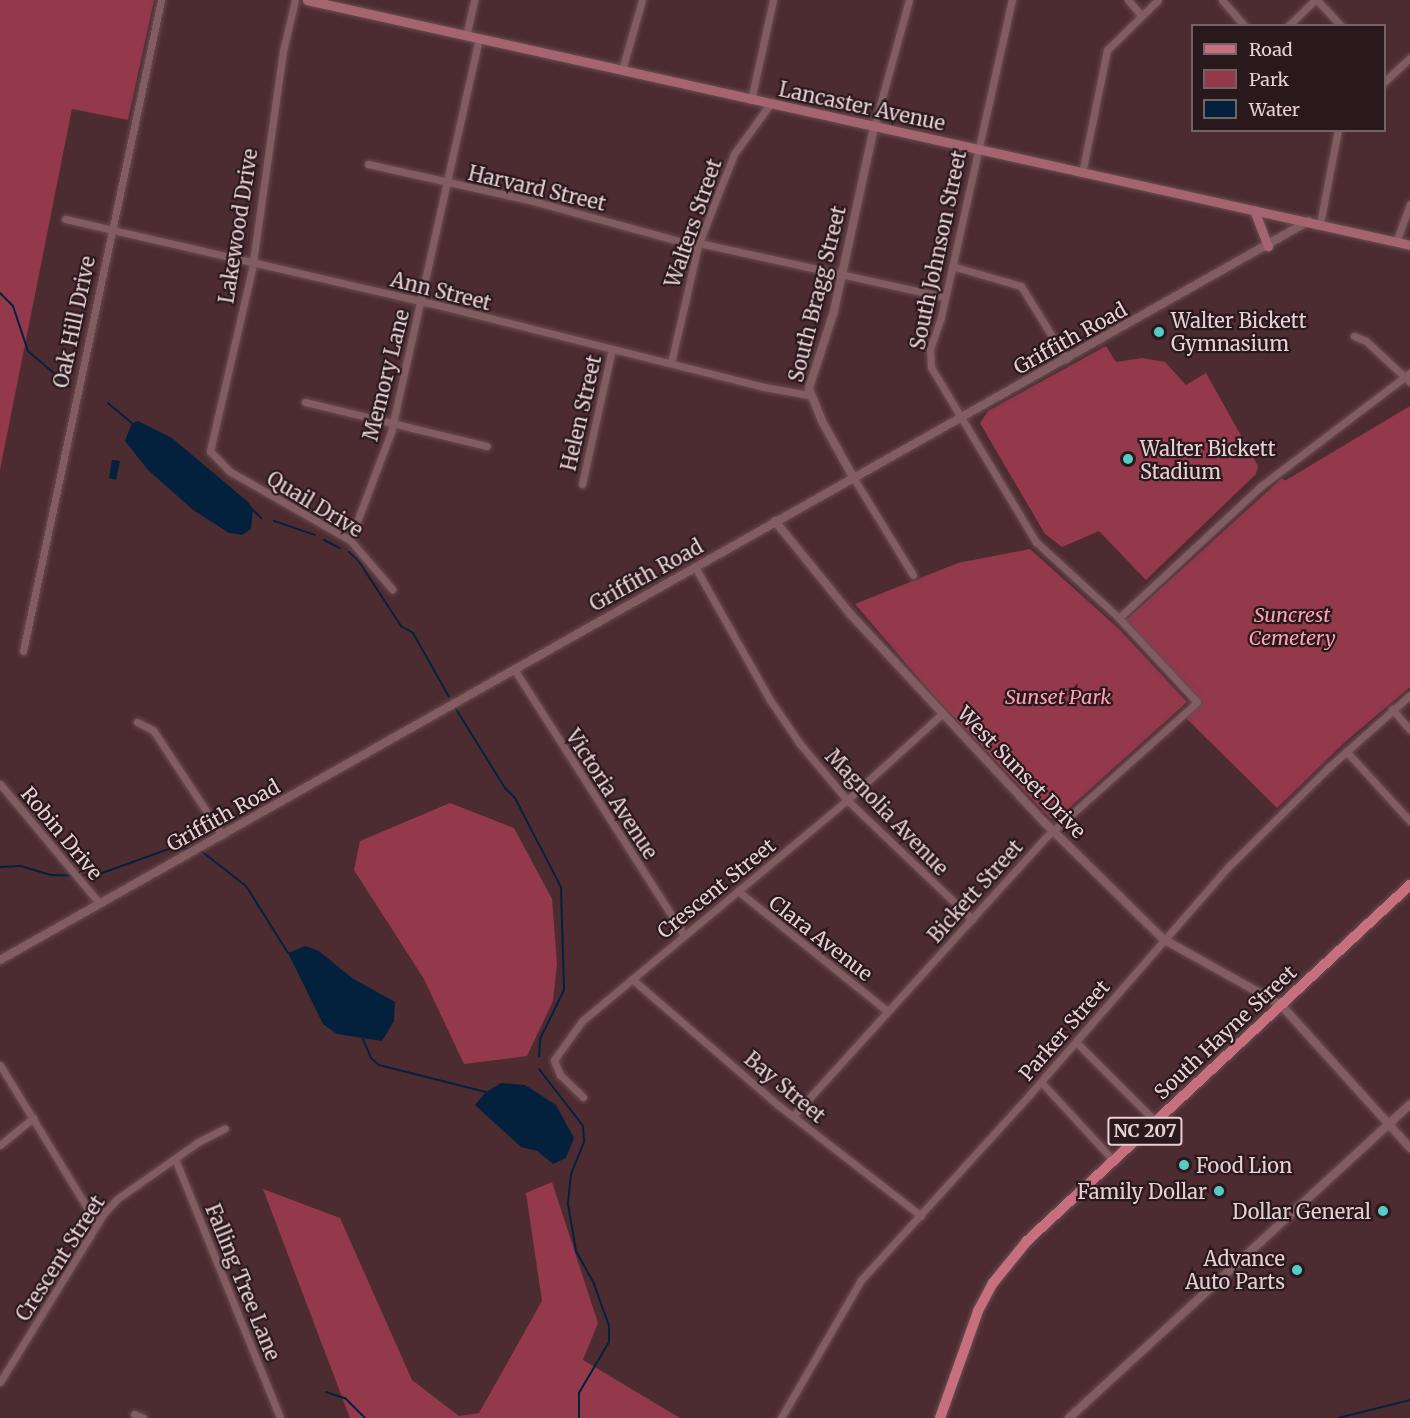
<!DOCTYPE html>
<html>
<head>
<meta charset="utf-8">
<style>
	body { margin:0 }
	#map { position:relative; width:1410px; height:1418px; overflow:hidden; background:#4d2c31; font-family:Merriweather,serif }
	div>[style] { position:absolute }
	.green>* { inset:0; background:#94384c }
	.water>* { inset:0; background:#03213c }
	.stream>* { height:2px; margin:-1px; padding:0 1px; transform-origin:1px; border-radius:1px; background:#03213c }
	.roads { filter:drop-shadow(0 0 2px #684c51) drop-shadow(0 0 2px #684c51) }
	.minor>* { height:7px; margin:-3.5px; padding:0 3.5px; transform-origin:3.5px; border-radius:3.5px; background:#815c61 }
	.tertiary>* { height:8px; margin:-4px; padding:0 4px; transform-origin:4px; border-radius:4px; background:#815c61 }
	.secondary>* { height:9px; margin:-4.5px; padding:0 4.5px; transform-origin:4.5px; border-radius:4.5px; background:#a46570 }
	.primary>* { height:10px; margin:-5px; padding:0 5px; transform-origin:5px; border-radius:5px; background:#c76f7e }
	.dots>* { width:16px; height:16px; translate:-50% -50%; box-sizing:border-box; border:3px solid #29191c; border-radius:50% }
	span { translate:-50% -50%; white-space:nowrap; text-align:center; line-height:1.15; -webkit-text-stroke:4.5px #29191c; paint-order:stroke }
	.shield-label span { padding:2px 4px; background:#29191c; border:2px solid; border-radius:4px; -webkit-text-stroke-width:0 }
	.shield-label { font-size:18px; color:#e7d0d3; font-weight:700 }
	.street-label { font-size:20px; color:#e7d0d3 }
	.poi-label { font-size:20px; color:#e7d0d3 }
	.left { translate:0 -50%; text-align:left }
	.right { translate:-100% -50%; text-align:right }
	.park-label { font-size:20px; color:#fea1b0; font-style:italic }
	.legend { position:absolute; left:1191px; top:24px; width:195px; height:108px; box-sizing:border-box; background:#29191c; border:2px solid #756265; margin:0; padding:8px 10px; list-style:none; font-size:18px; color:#e7d0d3 }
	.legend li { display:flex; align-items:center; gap:12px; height:30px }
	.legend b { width:30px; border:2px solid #756265 }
</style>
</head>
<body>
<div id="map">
	<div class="green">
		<div style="clip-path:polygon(0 0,154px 0,128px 120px,72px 109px,0 470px)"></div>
		<div style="clip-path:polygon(1106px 346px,1116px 362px,1142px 358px,1165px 362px,1186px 385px,1206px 373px,1258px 466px,1256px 474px,1146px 580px,1099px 531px,1062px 547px,1045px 534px,980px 423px,988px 411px)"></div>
		<div style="clip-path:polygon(1410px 406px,1410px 687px,1345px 742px,1277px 808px,1186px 718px,1203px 703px,1126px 620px,1281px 479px,1286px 480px)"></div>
		<div style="clip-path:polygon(1030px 549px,1119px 629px,1187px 702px,1057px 819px,1050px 818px,933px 695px,855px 604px,958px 563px)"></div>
		<div style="clip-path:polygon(450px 803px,514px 828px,552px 899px,557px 964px,553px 1001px,527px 1056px,464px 1064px,424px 979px,354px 870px,360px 841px)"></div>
		<div style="clip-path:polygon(552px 1182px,598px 1323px,583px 1360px,680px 1418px,350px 1418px,263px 1189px,340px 1218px,412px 1380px,459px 1416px,479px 1413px,542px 1301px,526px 1193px)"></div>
	</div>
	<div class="water">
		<div style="clip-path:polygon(138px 421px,172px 438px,248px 502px,253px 509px,251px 529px,242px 535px,229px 533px,193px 510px,148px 470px,125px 441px,132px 423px)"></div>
		<div style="clip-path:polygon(112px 460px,120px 461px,116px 480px,109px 478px)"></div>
		<div style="clip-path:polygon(305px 946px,319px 951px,352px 978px,395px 1002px,394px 1021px,382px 1041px,337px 1034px,323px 1024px,288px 953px)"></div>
		<div style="clip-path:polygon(501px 1083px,525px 1085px,556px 1105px,574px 1138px,566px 1158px,553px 1164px,537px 1151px,521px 1147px,475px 1105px,486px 1092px)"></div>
	</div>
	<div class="stream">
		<div style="left:0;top:293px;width:18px;rotate:45deg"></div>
		<div style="left:13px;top:306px;width:47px;rotate:71.6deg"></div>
		<div style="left:28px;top:351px;width:55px;rotate:40.6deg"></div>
		<div style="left:108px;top:403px;width:33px;rotate:40deg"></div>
		<div style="left:250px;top:507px;width:16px;rotate:45deg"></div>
		<div style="left:274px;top:521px;width:43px;rotate:18.9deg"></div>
		<div style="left:324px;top:540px;width:18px;rotate:27deg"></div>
		<div style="left:349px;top:552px;width:12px;rotate:42deg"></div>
		<div style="left:358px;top:560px;width:79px;rotate:56.9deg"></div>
		<div style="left:401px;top:626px;width:14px;rotate:30deg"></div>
		<div style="left:413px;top:633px;width:73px;rotate:60.6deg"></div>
		<div style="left:456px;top:709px;width:93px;rotate:58.2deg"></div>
		<div style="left:505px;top:788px;width:14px;rotate:45deg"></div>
		<div style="left:515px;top:798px;width:100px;rotate:62.7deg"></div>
		<div style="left:561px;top:887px;width:103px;rotate:88.3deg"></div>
		<div style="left:564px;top:990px;width:55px;rotate:116.1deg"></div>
		<div style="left:540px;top:1039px;width:17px;rotate:93deg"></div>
		<div style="left:200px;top:850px;width:58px;rotate:38deg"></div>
		<div style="left:246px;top:886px;width:79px;rotate:57.9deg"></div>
		<div style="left:0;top:867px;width:21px;rotate:-3deg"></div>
		<div style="left:21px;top:866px;width:31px;rotate:17deg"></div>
		<div style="left:51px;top:875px;width:23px;rotate:2deg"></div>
		<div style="left:79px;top:876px;width:23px;rotate:-7deg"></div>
		<div style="left:102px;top:873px;width:71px;rotate:-19.7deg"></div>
		<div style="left:169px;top:849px;width:23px;rotate:-2deg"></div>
		<div style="left:363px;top:1039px;width:21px;rotate:67deg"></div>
		<div style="left:371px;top:1058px;width:11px;rotate:41deg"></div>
		<div style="left:379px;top:1065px;width:110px;rotate:14.2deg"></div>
		<div style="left:539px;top:1069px;width:72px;rotate:52.3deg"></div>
		<div style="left:583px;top:1126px;width:16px;rotate:86deg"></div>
		<div style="left:584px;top:1142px;width:35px;rotate:112deg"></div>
		<div style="left:571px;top:1174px;width:30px;rotate:96deg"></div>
		<div style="left:568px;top:1204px;width:48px;rotate:80.3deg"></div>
		<div style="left:576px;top:1251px;width:38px;rotate:61deg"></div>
		<div style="left:594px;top:1284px;width:45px;rotate:70.3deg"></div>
		<div style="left:609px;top:1326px;width:16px;rotate:90deg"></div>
		<div style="left:609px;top:1342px;width:59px;rotate:120.5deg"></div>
		<div style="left:579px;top:1393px;width:25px;rotate:90deg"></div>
		<div style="left:326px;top:1392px;width:20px;rotate:18deg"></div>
		<div style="left:345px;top:1398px;width:28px;rotate:45deg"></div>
		<div style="left:1338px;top:1418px;width:74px;rotate:-14deg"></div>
	</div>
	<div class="roads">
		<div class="minor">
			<div style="left:295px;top:0;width:52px;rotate:103.2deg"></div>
			<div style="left:283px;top:51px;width:220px;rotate:98.1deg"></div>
			<div style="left:252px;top:269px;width:187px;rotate:103deg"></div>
			<div style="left:210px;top:451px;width:28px;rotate:46deg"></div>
			<div style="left:229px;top:471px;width:139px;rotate:29.7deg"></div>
			<div style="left:350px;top:540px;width:65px;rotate:49.4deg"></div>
			<div style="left:1128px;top:0;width:20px;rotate:49deg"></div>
			<div style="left:1222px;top:0;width:35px;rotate:49deg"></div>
			<div style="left:1317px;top:0;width:35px;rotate:47deg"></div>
			<div style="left:1288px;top:26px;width:37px;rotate:-44deg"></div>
			<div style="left:466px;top:36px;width:37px;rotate:-77deg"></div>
			<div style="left:622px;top:70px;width:73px;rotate:-74.1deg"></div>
			<div style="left:1384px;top:82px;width:35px;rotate:-43deg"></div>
			<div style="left:751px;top:100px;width:102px;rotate:-77.6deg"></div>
			<div style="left:874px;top:127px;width:132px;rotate:-74.6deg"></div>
			<div style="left:368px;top:164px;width:169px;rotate:12.6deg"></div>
			<div style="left:533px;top:201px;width:171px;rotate:15.3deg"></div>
			<div style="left:1082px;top:173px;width:126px;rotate:-78.5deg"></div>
			<div style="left:1107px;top:50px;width:71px;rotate:-44.4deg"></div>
			<div style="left:65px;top:219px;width:375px;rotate:13deg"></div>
			<div style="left:430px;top:303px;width:344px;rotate:14.1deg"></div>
			<div style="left:764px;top:387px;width:46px;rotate:10.1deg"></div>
			<div style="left:1320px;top:224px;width:96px;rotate:-79.2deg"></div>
			<div style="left:1396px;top:242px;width:40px;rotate:-69.8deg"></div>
			<div style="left:699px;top:243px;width:252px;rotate:12.4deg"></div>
			<div style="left:952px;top:266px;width:72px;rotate:16.2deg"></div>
			<div style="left:1021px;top:286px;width:86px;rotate:58.3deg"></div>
			<div style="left:1354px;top:336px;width:13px;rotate:23deg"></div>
			<div style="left:1366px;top:341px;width:60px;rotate:43deg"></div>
			<div style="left:671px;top:363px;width:120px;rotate:-77deg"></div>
			<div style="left:698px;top:246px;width:61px;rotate:-68.9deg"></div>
			<div style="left:720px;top:189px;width:38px;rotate:-68deg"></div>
			<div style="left:734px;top:154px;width:62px;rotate:-54.2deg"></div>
			<div style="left:305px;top:402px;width:187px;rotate:13.6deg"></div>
			<div style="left:853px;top:477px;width:115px;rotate:58.5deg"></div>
			<div style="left:582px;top:484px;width:138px;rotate:-77.5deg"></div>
			<div style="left:350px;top:540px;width:116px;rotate:-69.2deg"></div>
			<div style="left:391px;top:432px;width:404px;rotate:-77.4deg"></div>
			<div style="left:695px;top:567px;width:153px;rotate:60.6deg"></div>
			<div style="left:770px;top:700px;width:53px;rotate:55.7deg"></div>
			<div style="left:800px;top:744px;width:73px;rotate:50deg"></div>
			<div style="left:847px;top:800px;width:173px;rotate:43.6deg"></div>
			<div style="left:1119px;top:618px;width:194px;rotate:-42.9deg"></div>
			<div style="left:1261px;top:486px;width:187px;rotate:-37.2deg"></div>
			<div style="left:23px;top:651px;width:665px;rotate:-78.03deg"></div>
			<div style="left:514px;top:669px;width:316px;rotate:57.4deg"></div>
			<div style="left:1392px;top:709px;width:28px;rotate:49deg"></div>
			<div style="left:137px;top:722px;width:18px;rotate:27deg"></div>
			<div style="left:153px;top:730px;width:126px;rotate:56.7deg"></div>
			<div style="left:1346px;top:751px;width:95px;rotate:47.6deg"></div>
			<div style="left:0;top:784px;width:155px;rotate:50.2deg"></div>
			<div style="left:738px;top:891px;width:190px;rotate:38.8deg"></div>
			<div style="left:632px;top:979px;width:193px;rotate:40.8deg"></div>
			<div style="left:778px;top:1105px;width:181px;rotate:37.8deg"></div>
			<div style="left:1076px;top:1042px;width:112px;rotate:45deg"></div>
			<div style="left:0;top:1065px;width:186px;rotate:58.6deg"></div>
			<div style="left:1041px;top:1082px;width:106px;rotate:47.3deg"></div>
			<div style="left:583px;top:1097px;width:32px;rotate:-136deg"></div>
			<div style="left:560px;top:1075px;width:16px;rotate:-112deg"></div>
			<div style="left:554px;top:1060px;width:48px;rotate:-54.3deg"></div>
			<div style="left:582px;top:1021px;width:345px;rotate:-39.8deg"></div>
			<div style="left:847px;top:800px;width:128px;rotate:-42.2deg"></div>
			<div style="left:793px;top:1116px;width:375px;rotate:-47.8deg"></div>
			<div style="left:1045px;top:838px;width:204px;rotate:-41.8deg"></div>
			<div style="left:1197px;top:702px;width:115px;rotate:-132.9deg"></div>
			<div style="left:1119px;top:618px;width:113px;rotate:-137.5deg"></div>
			<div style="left:1036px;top:542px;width:204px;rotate:-121deg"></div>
			<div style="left:931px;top:367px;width:18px;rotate:-93deg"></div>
			<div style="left:930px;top:349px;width:34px;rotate:-71deg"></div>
			<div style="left:941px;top:317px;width:325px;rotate:-77.4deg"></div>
			<div style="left:0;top:1145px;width:43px;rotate:-39.3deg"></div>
			<div style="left:175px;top:1159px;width:279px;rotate:67.9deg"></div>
			<div style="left:0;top:1382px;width:198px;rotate:-58.4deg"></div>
			<div style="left:104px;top:1213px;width:19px;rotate:-47deg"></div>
			<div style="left:117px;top:1199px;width:99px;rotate:-35.1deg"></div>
			<div style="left:198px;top:1142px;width:30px;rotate:-27deg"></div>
			<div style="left:134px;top:1414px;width:10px;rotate:24deg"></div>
			<div style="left:781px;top:1418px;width:160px;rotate:-59.9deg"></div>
			<div style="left:861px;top:1280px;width:251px;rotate:-47.7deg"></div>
			<div style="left:1030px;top:1094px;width:303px;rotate:-48.9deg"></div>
			<div style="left:1229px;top:866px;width:141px;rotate:-44.7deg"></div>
			<div style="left:1329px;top:767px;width:108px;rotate:-41.6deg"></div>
		</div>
		<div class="tertiary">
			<div style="left:853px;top:477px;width:64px;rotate:-119deg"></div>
			<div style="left:822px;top:421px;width:35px;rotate:-112deg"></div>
			<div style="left:809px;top:388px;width:81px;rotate:-72deg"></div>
			<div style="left:834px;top:311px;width:188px;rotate:-77.7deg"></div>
			<div style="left:775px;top:521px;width:122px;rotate:51deg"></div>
			<div style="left:852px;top:616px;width:283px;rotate:47deg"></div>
			<div style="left:1045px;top:823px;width:165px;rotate:44.5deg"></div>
			<div style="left:1163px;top:939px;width:135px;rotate:29.2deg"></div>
			<div style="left:1281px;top:1005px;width:193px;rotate:47.9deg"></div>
			<div style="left:0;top:960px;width:1503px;rotate:-29.45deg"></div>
			<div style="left:1069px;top:1418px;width:464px;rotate:-42.6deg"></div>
		</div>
		<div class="secondary">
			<div style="left:307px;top:0;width:1130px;rotate:12.52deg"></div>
			<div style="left:1254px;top:210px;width:39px;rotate:69deg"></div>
		</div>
		<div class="primary">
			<div style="left:940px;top:1418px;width:114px;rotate:-70.4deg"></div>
			<div style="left:978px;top:1311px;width:32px;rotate:-62deg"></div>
			<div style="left:993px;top:1283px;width:54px;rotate:-51deg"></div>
			<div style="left:1027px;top:1241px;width:523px;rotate:-42.91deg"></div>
		</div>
	</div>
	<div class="dots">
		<div style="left:1159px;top:332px;background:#55cdc6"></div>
		<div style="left:1128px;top:459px;background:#55cdc6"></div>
		<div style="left:1184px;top:1165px;background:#55cdc6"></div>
		<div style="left:1219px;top:1191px;background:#55cdc6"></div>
		<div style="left:1383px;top:1211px;background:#55cdc6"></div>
		<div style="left:1297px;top:1270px;background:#55cdc6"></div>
	</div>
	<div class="shield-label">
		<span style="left:1145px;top:1131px">NC 207</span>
	</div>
	<div class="street-label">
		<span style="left:862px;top:106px;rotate:12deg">Lancaster Avenue</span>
		<span style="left:537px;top:188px;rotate:13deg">Harvard Street</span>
		<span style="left:693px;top:223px;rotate:-71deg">Walters Street</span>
		<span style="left:238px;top:226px;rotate:-81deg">Lakewood Drive</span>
		<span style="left:938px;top:250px;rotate:-78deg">South Johnson Street</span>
		<span style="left:441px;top:291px;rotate:14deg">Ann Street</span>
		<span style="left:817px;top:294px;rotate:-76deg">South Bragg Street</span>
		<span style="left:74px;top:322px;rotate:-78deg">Oak Hill Drive</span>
		<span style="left:1070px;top:338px;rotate:-29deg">Griffith Road</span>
		<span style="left:386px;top:375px;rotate:-76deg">Memory Lane</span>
		<span style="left:581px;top:413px;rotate:-77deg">Helen Street</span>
		<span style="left:315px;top:504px;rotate:31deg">Quail Drive</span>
		<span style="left:646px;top:575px;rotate:-29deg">Griffith Road</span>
		<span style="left:1022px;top:772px;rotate:46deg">West Sunset Drive</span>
		<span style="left:612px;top:794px;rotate:57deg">Victoria Avenue</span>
		<span style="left:887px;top:812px;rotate:46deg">Magnolia Avenue</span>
		<span style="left:223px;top:815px;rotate:-29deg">Griffith Road</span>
		<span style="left:62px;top:833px;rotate:50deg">Robin Drive</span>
		<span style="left:716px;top:888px;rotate:-39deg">Crescent Street</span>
		<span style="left:975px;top:891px;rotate:-48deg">Bickett Street</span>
		<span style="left:821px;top:938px;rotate:38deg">Clara Avenue</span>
		<span style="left:1064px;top:1030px;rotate:-49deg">Parker Street</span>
		<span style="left:1225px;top:1032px;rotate:-43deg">South Hayne Street</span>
		<span style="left:785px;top:1087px;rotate:40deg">Bay Street</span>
		<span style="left:60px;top:1258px;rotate:-57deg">Crescent Street</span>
		<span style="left:243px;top:1282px;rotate:68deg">Falling Tree Lane</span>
	</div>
	<div class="poi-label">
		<span class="left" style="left:1171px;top:332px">Walter Bickett<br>Gymnasium</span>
		<span class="left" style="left:1140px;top:460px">Walter Bickett<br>Stadium</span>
		<span class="left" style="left:1196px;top:1165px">Food Lion</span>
		<span class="right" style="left:1207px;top:1191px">Family Dollar</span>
		<span class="right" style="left:1371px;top:1211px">Dollar General</span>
		<span class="right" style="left:1285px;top:1270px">Advance<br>Auto Parts</span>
	</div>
	<div class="park-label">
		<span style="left:1292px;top:626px">Suncrest<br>Cemetery</span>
		<span style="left:1058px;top:696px">Sunset Park</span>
	</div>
	<ul class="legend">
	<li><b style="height:8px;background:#c76f7e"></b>Road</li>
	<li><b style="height:16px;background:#94384c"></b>Park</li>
	<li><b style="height:16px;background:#03213c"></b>Water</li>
	</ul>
</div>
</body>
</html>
